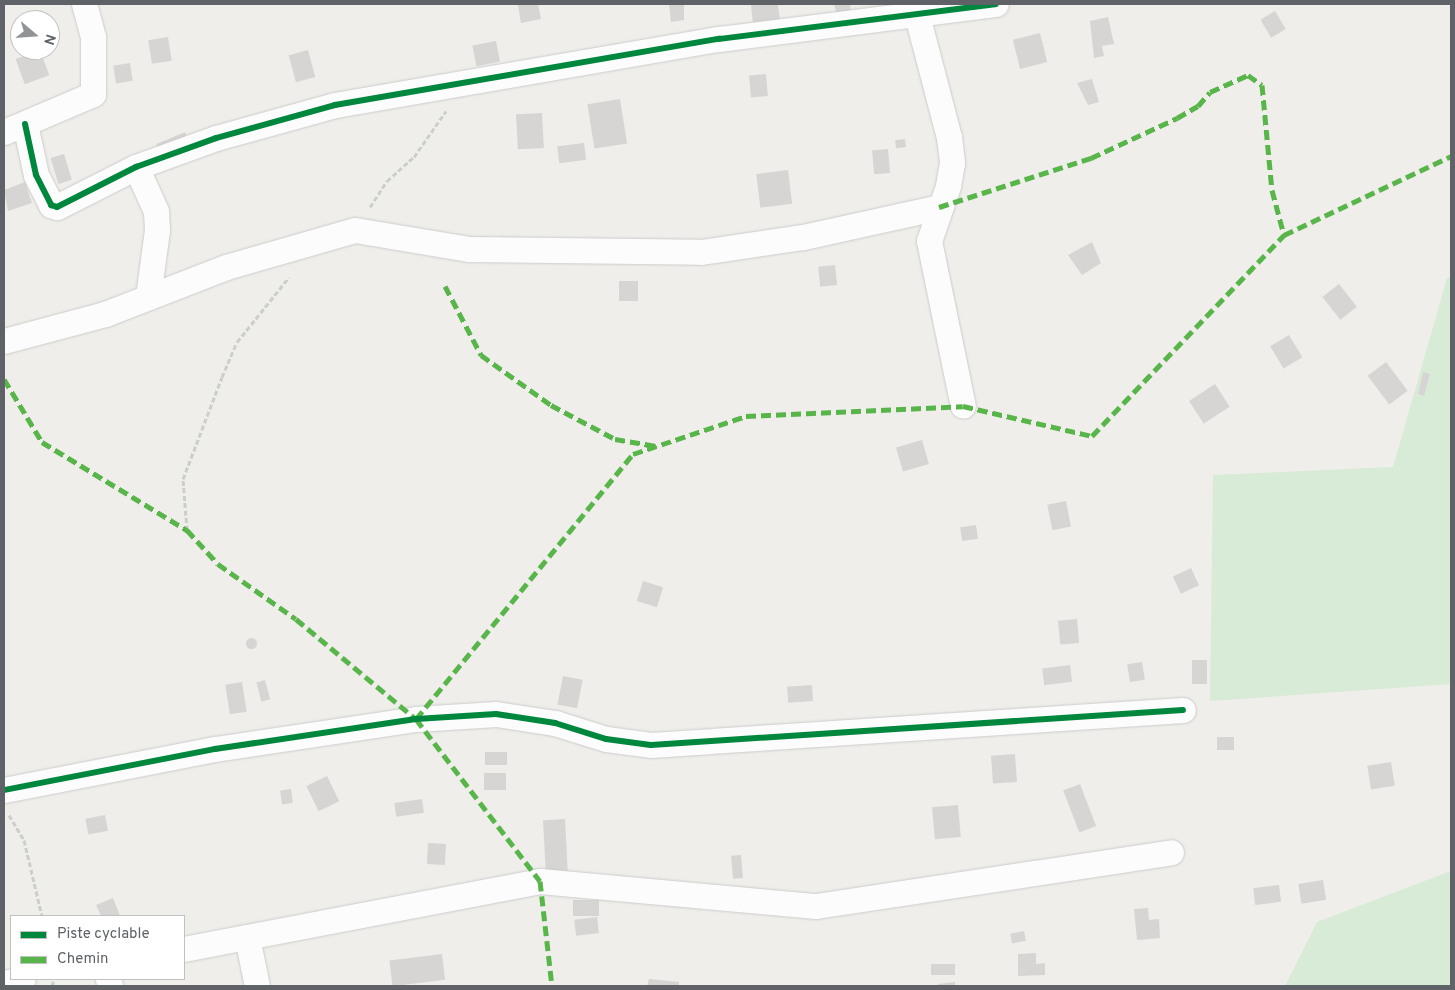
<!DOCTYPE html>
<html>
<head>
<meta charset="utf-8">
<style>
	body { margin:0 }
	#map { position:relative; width:1455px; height:990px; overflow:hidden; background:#efeeea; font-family:Overpass,sans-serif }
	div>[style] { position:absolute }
	.green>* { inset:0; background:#d8ebd6 }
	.building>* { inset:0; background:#d6d5d3; transform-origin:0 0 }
	.round { border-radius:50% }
	.path>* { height:3px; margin-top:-1.5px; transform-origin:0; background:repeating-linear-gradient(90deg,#cacfcc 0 5px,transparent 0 7.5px) }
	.roads { filter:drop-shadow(0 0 1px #cbcccc) drop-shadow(0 0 1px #cbcccc) }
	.minor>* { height:25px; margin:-12.5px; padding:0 12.5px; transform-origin:12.5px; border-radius:12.5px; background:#fdfcfc }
	.quiet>* { height:5px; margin-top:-2.5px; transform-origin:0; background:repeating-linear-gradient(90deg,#58b549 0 10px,transparent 0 15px) }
	.cycleway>* { height:6px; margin:-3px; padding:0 3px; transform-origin:3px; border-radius:3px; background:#00873e }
	span { translate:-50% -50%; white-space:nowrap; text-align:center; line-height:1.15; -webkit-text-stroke:4px #fff; paint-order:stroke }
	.frame { position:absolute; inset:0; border:5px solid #5f6368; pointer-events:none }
	.legend { position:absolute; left:10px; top:915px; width:175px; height:65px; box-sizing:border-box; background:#fff; border:1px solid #bfc1c3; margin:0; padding:6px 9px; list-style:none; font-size:15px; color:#5f6368 }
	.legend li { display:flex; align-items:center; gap:10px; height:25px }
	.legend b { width:25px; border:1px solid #bfc1c3 }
	.north { position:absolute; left:10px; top:10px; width:50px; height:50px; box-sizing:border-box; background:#fff; border:1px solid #bfc1c3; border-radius:50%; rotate:108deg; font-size:14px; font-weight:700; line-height:20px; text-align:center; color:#5f6368 }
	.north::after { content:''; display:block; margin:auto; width:18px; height:22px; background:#919496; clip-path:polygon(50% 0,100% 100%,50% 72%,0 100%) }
</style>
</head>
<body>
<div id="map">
	<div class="green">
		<div style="clip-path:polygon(1451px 277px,1451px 684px,1210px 701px,1213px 475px,1393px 467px,1447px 278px)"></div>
		<div style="clip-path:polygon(1451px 871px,1451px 986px,1285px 986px,1317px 922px)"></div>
	</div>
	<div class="building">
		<div style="clip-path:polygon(538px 4px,541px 19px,521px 23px,518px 5px)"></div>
		<div style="clip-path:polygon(669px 4px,684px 4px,684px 20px,671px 22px)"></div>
		<div style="clip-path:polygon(751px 4px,778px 4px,780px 22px,753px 26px)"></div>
		<div style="clip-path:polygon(834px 4px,850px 4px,851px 13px,837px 15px)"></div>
		<div style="left:1275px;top:11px;width:21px;height:17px;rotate:59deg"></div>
		<div style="clip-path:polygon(1108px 17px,1114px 44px,1102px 46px,1104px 56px,1094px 58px,1090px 21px)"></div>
		<div style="left:1040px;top:33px;width:30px;height:28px;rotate:76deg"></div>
		<div style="left:168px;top:37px;width:24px;height:20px;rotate:81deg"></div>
		<div style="left:496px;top:41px;width:21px;height:24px;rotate:79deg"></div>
		<div style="left:40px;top:50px;width:27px;height:26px;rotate:70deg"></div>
		<div style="left:308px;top:50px;width:28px;height:20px;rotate:75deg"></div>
		<div style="left:130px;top:63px;width:18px;height:17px;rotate:81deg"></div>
		<div style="left:766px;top:74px;width:22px;height:17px;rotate:85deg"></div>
		<div style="clip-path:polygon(1092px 79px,1099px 102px,1088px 105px,1077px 83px)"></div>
		<div style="left:620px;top:99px;width:45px;height:33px;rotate:81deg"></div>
		<div style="left:542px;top:113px;width:35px;height:26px;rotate:87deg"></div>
		<div style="left:185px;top:132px;width:15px;height:31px;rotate:67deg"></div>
		<div style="left:905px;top:139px;width:8px;height:10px;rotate:83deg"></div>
		<div style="left:584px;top:143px;width:17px;height:27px;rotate:83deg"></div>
		<div style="left:888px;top:149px;width:24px;height:16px;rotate:85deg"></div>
		<div style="left:64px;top:154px;width:27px;height:14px;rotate:73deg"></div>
		<div style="left:788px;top:170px;width:34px;height:32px;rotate:83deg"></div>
		<div style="clip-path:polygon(25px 182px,32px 203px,8px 211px,4px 190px)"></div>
		<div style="clip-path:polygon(1092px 242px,1101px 263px,1082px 275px,1068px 255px)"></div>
		<div style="left:835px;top:265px;width:20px;height:17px;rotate:84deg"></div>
		<div style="left:638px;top:281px;width:20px;height:19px;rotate:90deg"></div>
		<div style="left:1339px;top:284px;width:29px;height:21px;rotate:52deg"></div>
		<div style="left:1289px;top:335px;width:26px;height:22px;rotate:59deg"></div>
		<div style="left:1386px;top:362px;width:36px;height:23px;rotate:53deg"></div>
		<div style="clip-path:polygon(1423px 372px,1430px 374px,1424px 396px,1418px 394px)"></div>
		<div style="left:1215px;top:384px;width:27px;height:31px;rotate:57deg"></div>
		<div style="left:922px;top:440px;width:25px;height:27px;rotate:74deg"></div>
		<div style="left:1066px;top:501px;width:26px;height:19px;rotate:79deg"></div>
		<div style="left:976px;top:525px;width:14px;height:16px;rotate:82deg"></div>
		<div style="left:1191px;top:568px;width:19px;height:20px;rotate:65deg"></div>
		<div style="left:643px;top:581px;width:21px;height:21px;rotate:17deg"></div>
		<div style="left:1077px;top:619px;width:24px;height:19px;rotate:85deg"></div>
		<div class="round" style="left:245.5px;top:637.5px;width:11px;height:11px"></div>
		<div style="left:1192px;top:660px;width:15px;height:24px"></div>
		<div style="left:1142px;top:662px;width:18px;height:15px;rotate:81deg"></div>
		<div style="left:1070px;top:665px;width:17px;height:28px;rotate:83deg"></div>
		<div style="left:563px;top:676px;width:20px;height:29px;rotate:11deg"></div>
		<div style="left:265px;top:680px;width:20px;height:9px;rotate:75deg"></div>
		<div style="left:242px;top:682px;width:30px;height:17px;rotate:81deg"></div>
		<div style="left:812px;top:685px;width:16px;height:25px;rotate:86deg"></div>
		<div style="left:1217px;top:737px;width:17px;height:13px"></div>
		<div style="left:507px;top:752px;width:13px;height:22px;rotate:90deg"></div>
		<div style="left:1015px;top:754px;width:28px;height:24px;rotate:86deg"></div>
		<div style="left:1391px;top:762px;width:24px;height:24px;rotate:81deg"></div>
		<div style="left:484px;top:773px;width:22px;height:17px"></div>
		<div style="left:327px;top:776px;width:28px;height:23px;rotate:64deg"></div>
		<div style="left:1080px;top:784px;width:45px;height:18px;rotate:69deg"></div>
		<div style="left:291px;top:789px;width:14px;height:11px;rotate:82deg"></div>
		<div style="left:422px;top:799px;width:14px;height:28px;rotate:82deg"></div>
		<div style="left:958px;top:805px;width:32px;height:26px;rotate:85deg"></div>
		<div style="left:105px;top:815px;width:16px;height:20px;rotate:79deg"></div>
		<div style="left:565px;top:819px;width:56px;height:22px;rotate:87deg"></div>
		<div style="left:428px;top:843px;width:18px;height:21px;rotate:3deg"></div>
		<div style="left:741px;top:855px;width:23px;height:10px;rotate:85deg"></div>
		<div style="left:1323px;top:880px;width:20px;height:25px;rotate:81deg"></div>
		<div style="left:1279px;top:885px;width:17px;height:26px;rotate:83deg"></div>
		<div style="clip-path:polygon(113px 898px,120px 916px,101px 916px,96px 905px)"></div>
		<div style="left:599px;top:900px;width:16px;height:26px;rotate:90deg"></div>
		<div style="clip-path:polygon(1148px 908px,1149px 920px,1159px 919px,1160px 938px,1137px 940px,1134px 909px)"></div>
		<div style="left:597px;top:917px;width:16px;height:23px;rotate:83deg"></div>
		<div style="left:1024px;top:931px;width:10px;height:14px;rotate:79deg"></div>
		<div style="clip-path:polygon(1036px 953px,1036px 964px,1045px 963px,1045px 975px,1018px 976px,1018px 954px)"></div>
		<div style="left:442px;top:954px;width:26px;height:53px;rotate:83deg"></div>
		<div style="left:955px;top:964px;width:11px;height:24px;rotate:90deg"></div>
		<div style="clip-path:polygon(649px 979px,679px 982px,679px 986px,647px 986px)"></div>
		<div style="clip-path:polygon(955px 982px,955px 986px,938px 986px,938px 984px)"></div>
	</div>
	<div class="path">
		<div style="left:370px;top:207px;width:31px;rotate:-57deg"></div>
		<div style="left:387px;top:181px;width:36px;rotate:-42deg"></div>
		<div style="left:414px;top:157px;width:56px;rotate:-55.2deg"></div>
		<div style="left:187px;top:530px;width:51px;rotate:-94.5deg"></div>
		<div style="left:183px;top:479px;width:109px;rotate:-69.1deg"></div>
		<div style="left:222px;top:377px;width:38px;rotate:-67deg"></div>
		<div style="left:237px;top:342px;width:83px;rotate:-51.3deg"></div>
		<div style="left:9px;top:815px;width:29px;rotate:59deg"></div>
		<div style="left:24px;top:840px;width:78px;rotate:76.7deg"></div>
		<div style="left:52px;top:986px;width:7px;rotate:-74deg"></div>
	</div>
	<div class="roads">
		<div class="minor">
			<div style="left:914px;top:4px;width:138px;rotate:75.3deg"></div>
			<div style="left:949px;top:137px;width:26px;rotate:83deg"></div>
			<div style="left:952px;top:163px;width:23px;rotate:100deg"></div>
			<div style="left:948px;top:186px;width:58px;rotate:109.1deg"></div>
			<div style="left:929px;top:241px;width:168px;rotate:78.4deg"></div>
			<div style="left:25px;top:124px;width:52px;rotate:77.8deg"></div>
			<div style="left:36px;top:175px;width:34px;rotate:63deg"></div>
			<div style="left:51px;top:205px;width:6px;rotate:18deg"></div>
			<div style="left:57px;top:207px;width:89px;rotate:-26.9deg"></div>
			<div style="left:136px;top:167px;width:85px;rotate:-19.9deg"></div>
			<div style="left:216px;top:138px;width:123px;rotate:-15.5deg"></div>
			<div style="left:335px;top:105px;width:390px;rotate:-9.8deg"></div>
			<div style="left:719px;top:39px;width:279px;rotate:-7.2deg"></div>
			<div style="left:4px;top:132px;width:97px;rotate:-23.1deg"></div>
			<div style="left:93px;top:94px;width:57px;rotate:-90deg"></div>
			<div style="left:93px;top:37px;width:34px;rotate:-105deg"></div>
			<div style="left:136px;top:167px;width:48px;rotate:65.6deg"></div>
			<div style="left:156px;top:211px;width:19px;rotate:87deg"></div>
			<div style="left:157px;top:230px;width:68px;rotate:97.7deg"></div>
			<div style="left:4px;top:341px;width:105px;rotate:-15deg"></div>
			<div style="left:105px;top:314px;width:130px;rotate:-21.2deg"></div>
			<div style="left:226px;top:267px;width:134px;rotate:-16deg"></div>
			<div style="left:355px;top:230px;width:116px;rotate:9.5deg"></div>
			<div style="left:469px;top:249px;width:232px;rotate:0.7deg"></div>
			<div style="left:701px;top:252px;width:103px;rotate:-8.4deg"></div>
			<div style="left:803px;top:237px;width:139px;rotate:-12.4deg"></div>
			<div style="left:4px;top:790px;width:215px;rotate:-11deg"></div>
			<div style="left:215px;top:749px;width:203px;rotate:-8.5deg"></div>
			<div style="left:416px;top:719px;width:80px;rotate:-3.6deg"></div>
			<div style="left:496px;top:714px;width:60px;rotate:8.7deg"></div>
			<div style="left:555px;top:723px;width:53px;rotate:17.4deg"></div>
			<div style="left:606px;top:739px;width:45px;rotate:7.6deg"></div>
			<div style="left:651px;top:745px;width:533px;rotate:-3.76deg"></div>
			<div style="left:247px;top:937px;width:50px;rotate:78.5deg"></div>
			<div style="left:184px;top:949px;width:362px;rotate:-10.8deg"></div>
			<div style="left:540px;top:881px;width:277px;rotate:5.2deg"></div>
			<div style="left:816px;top:906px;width:359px;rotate:-8.6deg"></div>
			<div style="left:108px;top:979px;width:7px;rotate:74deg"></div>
			<div style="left:4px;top:983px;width:19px;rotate:-12deg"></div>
		</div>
	</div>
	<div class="quiet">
		<div style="left:939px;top:207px;width:160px;rotate:-17.9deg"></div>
		<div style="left:1091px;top:158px;width:95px;rotate:-24.9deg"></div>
		<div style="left:1177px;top:118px;width:24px;rotate:-30deg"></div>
		<div style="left:1198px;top:106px;width:18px;rotate:-49deg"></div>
		<div style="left:1210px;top:92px;width:42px;rotate:-24.1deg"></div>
		<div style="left:1248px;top:75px;width:17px;rotate:36deg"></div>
		<div style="left:1262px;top:85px;width:105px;rotate:84.6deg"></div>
		<div style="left:1272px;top:190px;width:47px;rotate:75.1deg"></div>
		<div style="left:445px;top:286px;width:78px;rotate:62.4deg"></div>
		<div style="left:481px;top:355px;width:86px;rotate:35.5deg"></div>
		<div style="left:551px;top:405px;width:72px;rotate:28deg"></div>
		<div style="left:615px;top:439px;width:42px;rotate:9.7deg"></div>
		<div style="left:4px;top:379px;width:74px;rotate:58.9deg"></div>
		<div style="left:42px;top:442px;width:170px;rotate:31.3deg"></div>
		<div style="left:187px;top:530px;width:46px;rotate:47.6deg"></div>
		<div style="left:218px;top:564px;width:95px;rotate:35.2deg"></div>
		<div style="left:296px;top:619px;width:156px;rotate:39.8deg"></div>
		<div style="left:416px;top:719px;width:204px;rotate:52.6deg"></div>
		<div style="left:540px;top:881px;width:106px;rotate:83.5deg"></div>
		<div style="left:416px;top:719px;width:343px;rotate:-50.7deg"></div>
		<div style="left:633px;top:454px;width:119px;rotate:-18.6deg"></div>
		<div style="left:746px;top:416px;width:217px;rotate:-2.6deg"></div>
		<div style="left:963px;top:406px;width:132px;rotate:13.1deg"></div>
		<div style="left:1092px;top:436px;width:278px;rotate:-46.3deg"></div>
		<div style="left:1284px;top:235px;width:185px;rotate:-25.3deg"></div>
	</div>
	<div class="cycleway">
		<div style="left:25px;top:124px;width:52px;rotate:77.8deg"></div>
		<div style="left:36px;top:175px;width:34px;rotate:63deg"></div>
		<div style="left:51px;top:205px;width:6px;rotate:18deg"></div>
		<div style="left:57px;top:207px;width:89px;rotate:-26.9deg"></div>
		<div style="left:136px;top:167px;width:85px;rotate:-19.9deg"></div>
		<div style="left:216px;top:138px;width:123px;rotate:-15.5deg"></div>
		<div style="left:335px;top:105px;width:390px;rotate:-9.8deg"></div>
		<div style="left:719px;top:39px;width:279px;rotate:-7.2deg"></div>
		<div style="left:4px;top:790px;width:215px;rotate:-11deg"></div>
		<div style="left:215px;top:749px;width:203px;rotate:-8.5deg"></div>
		<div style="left:416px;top:719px;width:80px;rotate:-3.6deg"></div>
		<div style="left:496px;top:714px;width:60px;rotate:8.7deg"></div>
		<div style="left:555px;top:723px;width:53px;rotate:17.4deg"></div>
		<div style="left:606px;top:739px;width:45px;rotate:7.6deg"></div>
		<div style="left:651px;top:745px;width:533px;rotate:-3.76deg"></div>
	</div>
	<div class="frame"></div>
	<ul class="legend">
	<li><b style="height:6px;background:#00873e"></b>Piste cyclable</li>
	<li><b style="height:6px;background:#58b549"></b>Chemin</li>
	</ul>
	<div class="north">N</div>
</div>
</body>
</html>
